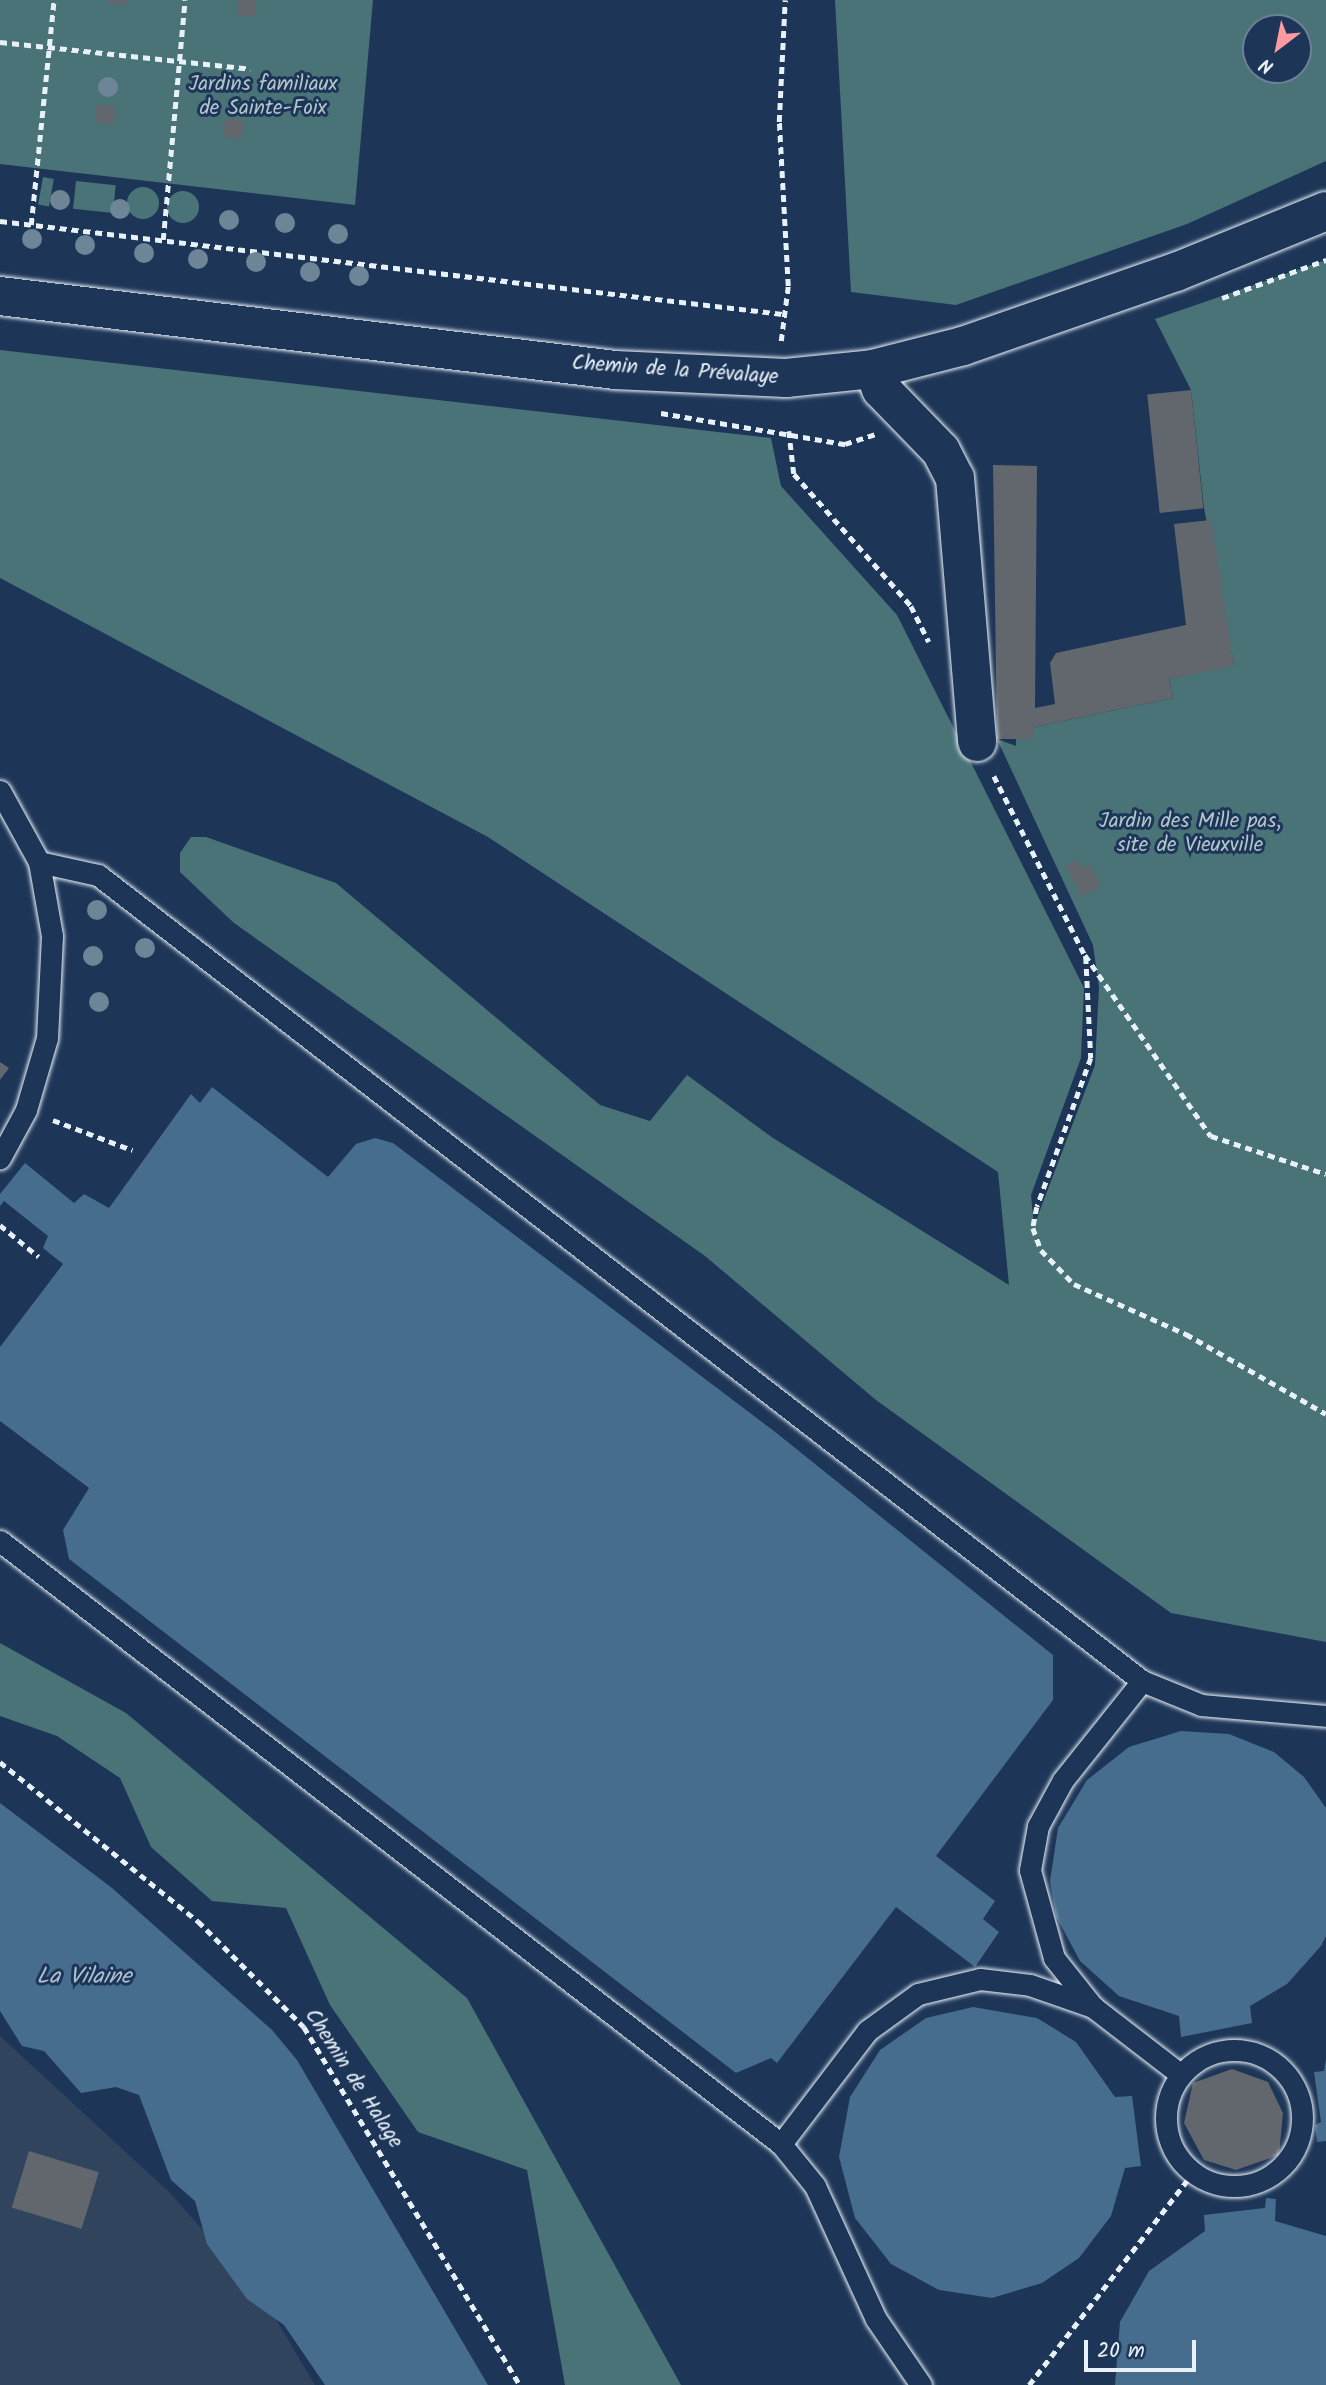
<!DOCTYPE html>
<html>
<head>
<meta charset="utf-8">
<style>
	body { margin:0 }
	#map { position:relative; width:1326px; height:2385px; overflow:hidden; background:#1d3557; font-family:Kalam,sans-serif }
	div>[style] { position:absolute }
	.built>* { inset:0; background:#31445e }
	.green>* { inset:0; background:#4a7378; transform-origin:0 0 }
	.round { border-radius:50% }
	.water>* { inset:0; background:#466c8e }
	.building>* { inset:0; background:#61676d; transform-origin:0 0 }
	.path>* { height:4.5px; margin-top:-2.25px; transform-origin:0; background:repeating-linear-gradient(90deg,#e8f1f8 0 7px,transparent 0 12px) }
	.roads { filter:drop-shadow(0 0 2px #e8f1f8) drop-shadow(0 0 2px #e8f1f8) }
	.lane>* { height:21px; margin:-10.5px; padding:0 10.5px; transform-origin:10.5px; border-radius:10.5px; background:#1d3557 }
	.lane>.ring { margin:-10.5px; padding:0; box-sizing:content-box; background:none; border:21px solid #1d3557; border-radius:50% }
	.street>* { height:38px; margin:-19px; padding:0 19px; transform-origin:19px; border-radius:19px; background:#1d3557 }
	.secondary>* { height:38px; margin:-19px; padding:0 19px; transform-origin:19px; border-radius:19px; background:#1d3557 }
	.trees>* { width:20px; height:20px; margin:-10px; border-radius:50%; background:#6e8497 }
	span { translate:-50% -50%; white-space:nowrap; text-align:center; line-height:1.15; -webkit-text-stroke:6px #1d3557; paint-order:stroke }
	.park-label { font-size:21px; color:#b1c5cb }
	.street-label { font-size:21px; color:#e8f1f8 }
	.water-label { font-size:23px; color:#afc2d3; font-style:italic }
	.north { position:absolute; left:1242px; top:14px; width:70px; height:70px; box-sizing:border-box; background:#1d3557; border:2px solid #6e8097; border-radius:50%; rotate:212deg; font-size:19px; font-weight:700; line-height:28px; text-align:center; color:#e8f1f8 }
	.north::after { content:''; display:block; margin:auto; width:24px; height:32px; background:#ff9aa2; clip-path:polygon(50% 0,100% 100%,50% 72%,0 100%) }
	.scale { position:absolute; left:1084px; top:2340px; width:112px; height:32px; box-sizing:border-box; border:4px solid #e8f1f8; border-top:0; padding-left:9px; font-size:21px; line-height:24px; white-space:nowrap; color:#e8f1f8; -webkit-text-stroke:5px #1d3557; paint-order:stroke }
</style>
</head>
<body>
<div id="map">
	<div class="built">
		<div style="clip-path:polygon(0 2036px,169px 2192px,262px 2296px,315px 2385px,0 2385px)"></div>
	</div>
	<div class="green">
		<div style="clip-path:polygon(0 0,373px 0,355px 205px,0 164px)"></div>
		<div style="clip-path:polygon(evenodd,835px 0,1326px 0,1326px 161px,1187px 224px,956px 305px,851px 292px,835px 0,1256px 28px,1298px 28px,1298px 70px,1256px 70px,1256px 28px)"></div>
		<div style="left:43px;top:177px;width:11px;height:28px;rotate:10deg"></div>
		<div style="left:76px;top:181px;width:40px;height:28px;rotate:6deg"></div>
		<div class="round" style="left:127px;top:187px;width:32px;height:32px"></div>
		<div class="round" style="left:167px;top:191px;width:32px;height:32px"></div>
		<div style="clip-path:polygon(1326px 260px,1326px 1642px,1171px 1613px,876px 1400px,705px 1256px,234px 923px,180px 872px,180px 853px,191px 837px,206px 837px,336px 883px,600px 1105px,650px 1121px,687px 1075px,773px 1138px,1009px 1285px,998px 1172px,488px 837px,0 578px,0 350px,771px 438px,781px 486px,897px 615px,1084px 988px,1081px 1058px,1031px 1195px,1034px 1226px,1095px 1065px,1099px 987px,1093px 945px,997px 739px,1016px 746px,1016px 739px,1034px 739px,1034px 727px,1173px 698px,1169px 679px,1234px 665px,1204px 508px,1191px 390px,1155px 319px)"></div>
		<div style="clip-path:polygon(0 1643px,126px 1713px,467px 1998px,681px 2385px,565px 2385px,527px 2170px,418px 2132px,330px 2005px,286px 1908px,212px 1901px,151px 1847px,120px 1778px,57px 1736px,0 1716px)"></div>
	</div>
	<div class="water">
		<div style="clip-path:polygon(212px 1087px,328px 1177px,356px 1144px,375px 1138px,393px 1143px,774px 1431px,1053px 1655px,1053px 1700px,936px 1856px,995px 1901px,983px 1919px,999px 1932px,975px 1967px,896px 1907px,777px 2063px,771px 2058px,736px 2073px,69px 1559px,63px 1530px,89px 1488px,0 1421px,0 1347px,63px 1264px,43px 1248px,48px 1236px,4px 1201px,0 1206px,0 1194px,25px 1163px,74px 1203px,84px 1194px,109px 1208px,191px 1094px,200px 1103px)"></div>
		<div style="clip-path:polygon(1181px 1731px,1229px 1734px,1274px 1752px,1304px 1777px,1326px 1808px,1326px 1936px,1321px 1946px,1287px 1984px,1250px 2006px,1252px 2023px,1181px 2037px,1179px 2016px,1119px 1996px,1080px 1961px,1056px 1916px,1050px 1881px,1058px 1828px,1087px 1780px,1129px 1747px)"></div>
		<div style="clip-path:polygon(0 1803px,112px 1888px,272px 2030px,297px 2060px,488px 2385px,325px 2385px,284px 2325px,247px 2299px,207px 2244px,195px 2201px,171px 2180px,139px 2095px,116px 2087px,81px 2093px,44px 2051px,22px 2046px,0 2011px)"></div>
		<div style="clip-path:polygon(973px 2007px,1037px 2018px,1076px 2042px,1115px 2097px,1132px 2096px,1141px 2166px,1125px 2168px,1111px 2216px,1079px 2258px,1042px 2283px,992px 2298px,939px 2290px,891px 2264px,855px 2218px,839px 2157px,850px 2097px,880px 2050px,926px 2018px)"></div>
		<div style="clip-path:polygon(1326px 2059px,1326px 2141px,1317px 2142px,1315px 2125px,1321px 2122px,1314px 2072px,1324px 2071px)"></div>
		<div style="clip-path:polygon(1266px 2198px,1276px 2199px,1275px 2221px,1326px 2236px,1326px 2385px,1115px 2385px,1120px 2322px,1149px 2271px,1205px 2231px,1204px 2215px,1265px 2208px)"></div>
	</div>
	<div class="building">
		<div style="clip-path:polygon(108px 0,127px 0,126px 5px,108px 3px)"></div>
		<div style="left:237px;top:0;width:19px;height:16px"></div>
		<div style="left:97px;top:104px;width:19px;height:18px;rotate:6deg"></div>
		<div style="left:225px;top:118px;width:19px;height:19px;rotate:6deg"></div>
		<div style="left:1191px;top:390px;width:119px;height:44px;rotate:84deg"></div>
		<div style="clip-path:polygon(993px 465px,1037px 466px,1035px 708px,1055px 704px,1050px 663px,1056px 653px,1186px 625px,1174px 524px,1211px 520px,1234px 666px,1169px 679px,1173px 698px,1034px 727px,1034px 739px,997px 739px)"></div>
		<div style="clip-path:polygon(1077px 860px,1081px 868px,1089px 864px,1101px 886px,1081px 897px,1066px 866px)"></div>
		<div style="clip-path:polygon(0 1062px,9px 1068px,0 1080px)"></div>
		<div style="clip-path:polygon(1232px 2069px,1268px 2082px,1283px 2113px,1279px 2155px,1236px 2170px,1204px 2160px,1184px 2123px,1193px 2083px)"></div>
		<div style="left:29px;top:2151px;width:73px;height:59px;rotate:17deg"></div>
	</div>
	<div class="path">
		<div style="left:0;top:42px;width:252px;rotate:6.1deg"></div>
		<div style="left:0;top:221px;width:788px;rotate:6.78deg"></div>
		<div style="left:31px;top:225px;width:226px;rotate:-84.2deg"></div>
		<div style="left:163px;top:240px;width:241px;rotate:-84.8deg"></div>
		<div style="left:1222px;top:298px;width:111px;rotate:-20.1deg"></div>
		<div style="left:781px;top:341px;width:55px;rotate:-82.7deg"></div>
		<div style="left:788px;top:286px;width:164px;rotate:-93.1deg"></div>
		<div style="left:779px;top:122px;width:122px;rotate:-87.2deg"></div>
		<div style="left:661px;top:413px;width:187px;rotate:9.6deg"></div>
		<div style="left:845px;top:444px;width:32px;rotate:-18deg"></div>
		<div style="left:789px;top:431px;width:43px;rotate:83.4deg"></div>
		<div style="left:794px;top:474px;width:176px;rotate:48.4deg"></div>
		<div style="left:911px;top:606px;width:40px;rotate:63.4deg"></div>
		<div style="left:994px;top:776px;width:201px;rotate:63.1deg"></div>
		<div style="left:1085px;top:955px;width:221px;rotate:55.2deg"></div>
		<div style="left:1211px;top:1136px;width:121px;rotate:18.3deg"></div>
		<div style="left:1086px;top:957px;width:101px;rotate:87.2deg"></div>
		<div style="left:1091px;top:1058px;width:158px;rotate:109.9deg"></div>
		<div style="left:1037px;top:1207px;width:21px;rotate:101deg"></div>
		<div style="left:1033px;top:1228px;width:23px;rotate:70deg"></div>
		<div style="left:1041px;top:1250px;width:47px;rotate:45.9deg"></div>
		<div style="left:1074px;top:1284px;width:123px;rotate:24.1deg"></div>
		<div style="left:1186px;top:1334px;width:161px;rotate:29.7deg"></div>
		<div style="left:53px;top:1120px;width:85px;rotate:20.8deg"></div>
		<div style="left:0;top:1225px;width:50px;rotate:39.4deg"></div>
		<div style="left:0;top:1762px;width:254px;rotate:38.8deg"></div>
		<div style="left:198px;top:1921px;width:150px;rotate:45deg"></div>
		<div style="left:304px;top:2027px;width:418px;rotate:58.9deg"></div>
		<div style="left:1029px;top:2385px;width:268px;rotate:-52.3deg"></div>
	</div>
	<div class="roads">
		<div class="lane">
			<div style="left:0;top:791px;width:81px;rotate:61.2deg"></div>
			<div style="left:39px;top:862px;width:75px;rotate:80deg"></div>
			<div style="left:52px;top:936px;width:102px;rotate:92.8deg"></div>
			<div style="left:47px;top:1038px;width:75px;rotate:106.3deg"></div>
			<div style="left:26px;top:1110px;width:55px;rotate:118.4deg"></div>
			<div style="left:39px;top:862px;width:60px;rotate:12.4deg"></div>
			<div style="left:98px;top:875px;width:1319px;rotate:37.67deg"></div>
			<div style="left:1142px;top:1681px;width:64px;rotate:22.1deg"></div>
			<div style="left:1201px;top:1705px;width:125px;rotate:5deg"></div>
			<div style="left:0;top:1541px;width:987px;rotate:37.67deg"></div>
			<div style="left:781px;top:2144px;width:54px;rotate:51deg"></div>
			<div style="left:815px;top:2186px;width:146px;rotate:65.4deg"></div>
			<div style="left:876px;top:2319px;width:80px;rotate:55.7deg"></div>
			<div style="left:1093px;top:2007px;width:110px;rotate:37.6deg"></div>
			<div class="ring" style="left:1166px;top:2050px;width:115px;height:115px"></div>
			<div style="left:781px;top:2144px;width:142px;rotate:-52.7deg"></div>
			<div style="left:867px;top:2031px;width:63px;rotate:-36deg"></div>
			<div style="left:918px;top:1994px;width:64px;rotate:-13.6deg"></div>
			<div style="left:980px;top:1979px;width:50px;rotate:6.8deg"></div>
			<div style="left:1030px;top:1985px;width:67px;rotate:19.2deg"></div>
			<div style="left:1093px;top:2007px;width:63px;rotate:-128.5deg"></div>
			<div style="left:1054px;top:1958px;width:91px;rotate:-105.3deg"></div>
			<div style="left:1030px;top:1870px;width:45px;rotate:-79.7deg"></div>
			<div style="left:1038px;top:1826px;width:52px;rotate:-61.5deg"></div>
			<div style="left:1063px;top:1780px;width:127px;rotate:-51.4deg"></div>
		</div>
		<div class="street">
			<div style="left:873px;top:369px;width:22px;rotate:68deg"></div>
			<div style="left:881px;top:389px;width:86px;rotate:45.9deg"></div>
			<div style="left:941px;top:451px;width:30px;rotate:63deg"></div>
			<div style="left:955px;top:478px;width:265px;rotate:85.2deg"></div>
		</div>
		<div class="secondary">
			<div style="left:0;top:296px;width:619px;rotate:6.86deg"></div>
			<div style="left:615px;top:370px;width:171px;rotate:2.7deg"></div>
			<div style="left:786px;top:378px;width:87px;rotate:-5.9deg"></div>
			<div style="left:873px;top:369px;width:93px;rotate:-14.3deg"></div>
			<div style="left:963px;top:346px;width:225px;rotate:-19.2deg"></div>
			<div style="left:1176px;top:272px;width:162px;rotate:-22.1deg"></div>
		</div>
	</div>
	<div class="trees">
		<div style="left:108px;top:87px"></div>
		<div style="left:60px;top:200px"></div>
		<div style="left:120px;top:209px"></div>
		<div style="left:229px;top:220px"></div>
		<div style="left:285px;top:223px"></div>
		<div style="left:338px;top:234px"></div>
		<div style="left:32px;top:239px"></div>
		<div style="left:85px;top:245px"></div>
		<div style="left:144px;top:253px"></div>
		<div style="left:198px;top:259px"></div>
		<div style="left:256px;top:262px"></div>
		<div style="left:310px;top:272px"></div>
		<div style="left:359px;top:276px"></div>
		<div style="left:97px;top:910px"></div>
		<div style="left:145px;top:948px"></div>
		<div style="left:93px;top:956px"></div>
		<div style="left:99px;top:1002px"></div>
	</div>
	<div class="park-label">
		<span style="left:263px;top:97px">Jardins familiaux<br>de Sainte-Foix</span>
		<span style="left:1190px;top:834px">Jardin des Mille pas,<br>site de Vieuxville</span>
	</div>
	<div class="street-label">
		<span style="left:675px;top:371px;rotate:4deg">Chemin de la Prévalaye</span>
		<span style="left:353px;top:2079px;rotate:57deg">Chemin de Halage</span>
	</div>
	<div class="water-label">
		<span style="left:84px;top:1977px">La Vilaine</span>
	</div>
	<div class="north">N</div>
	<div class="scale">20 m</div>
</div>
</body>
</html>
